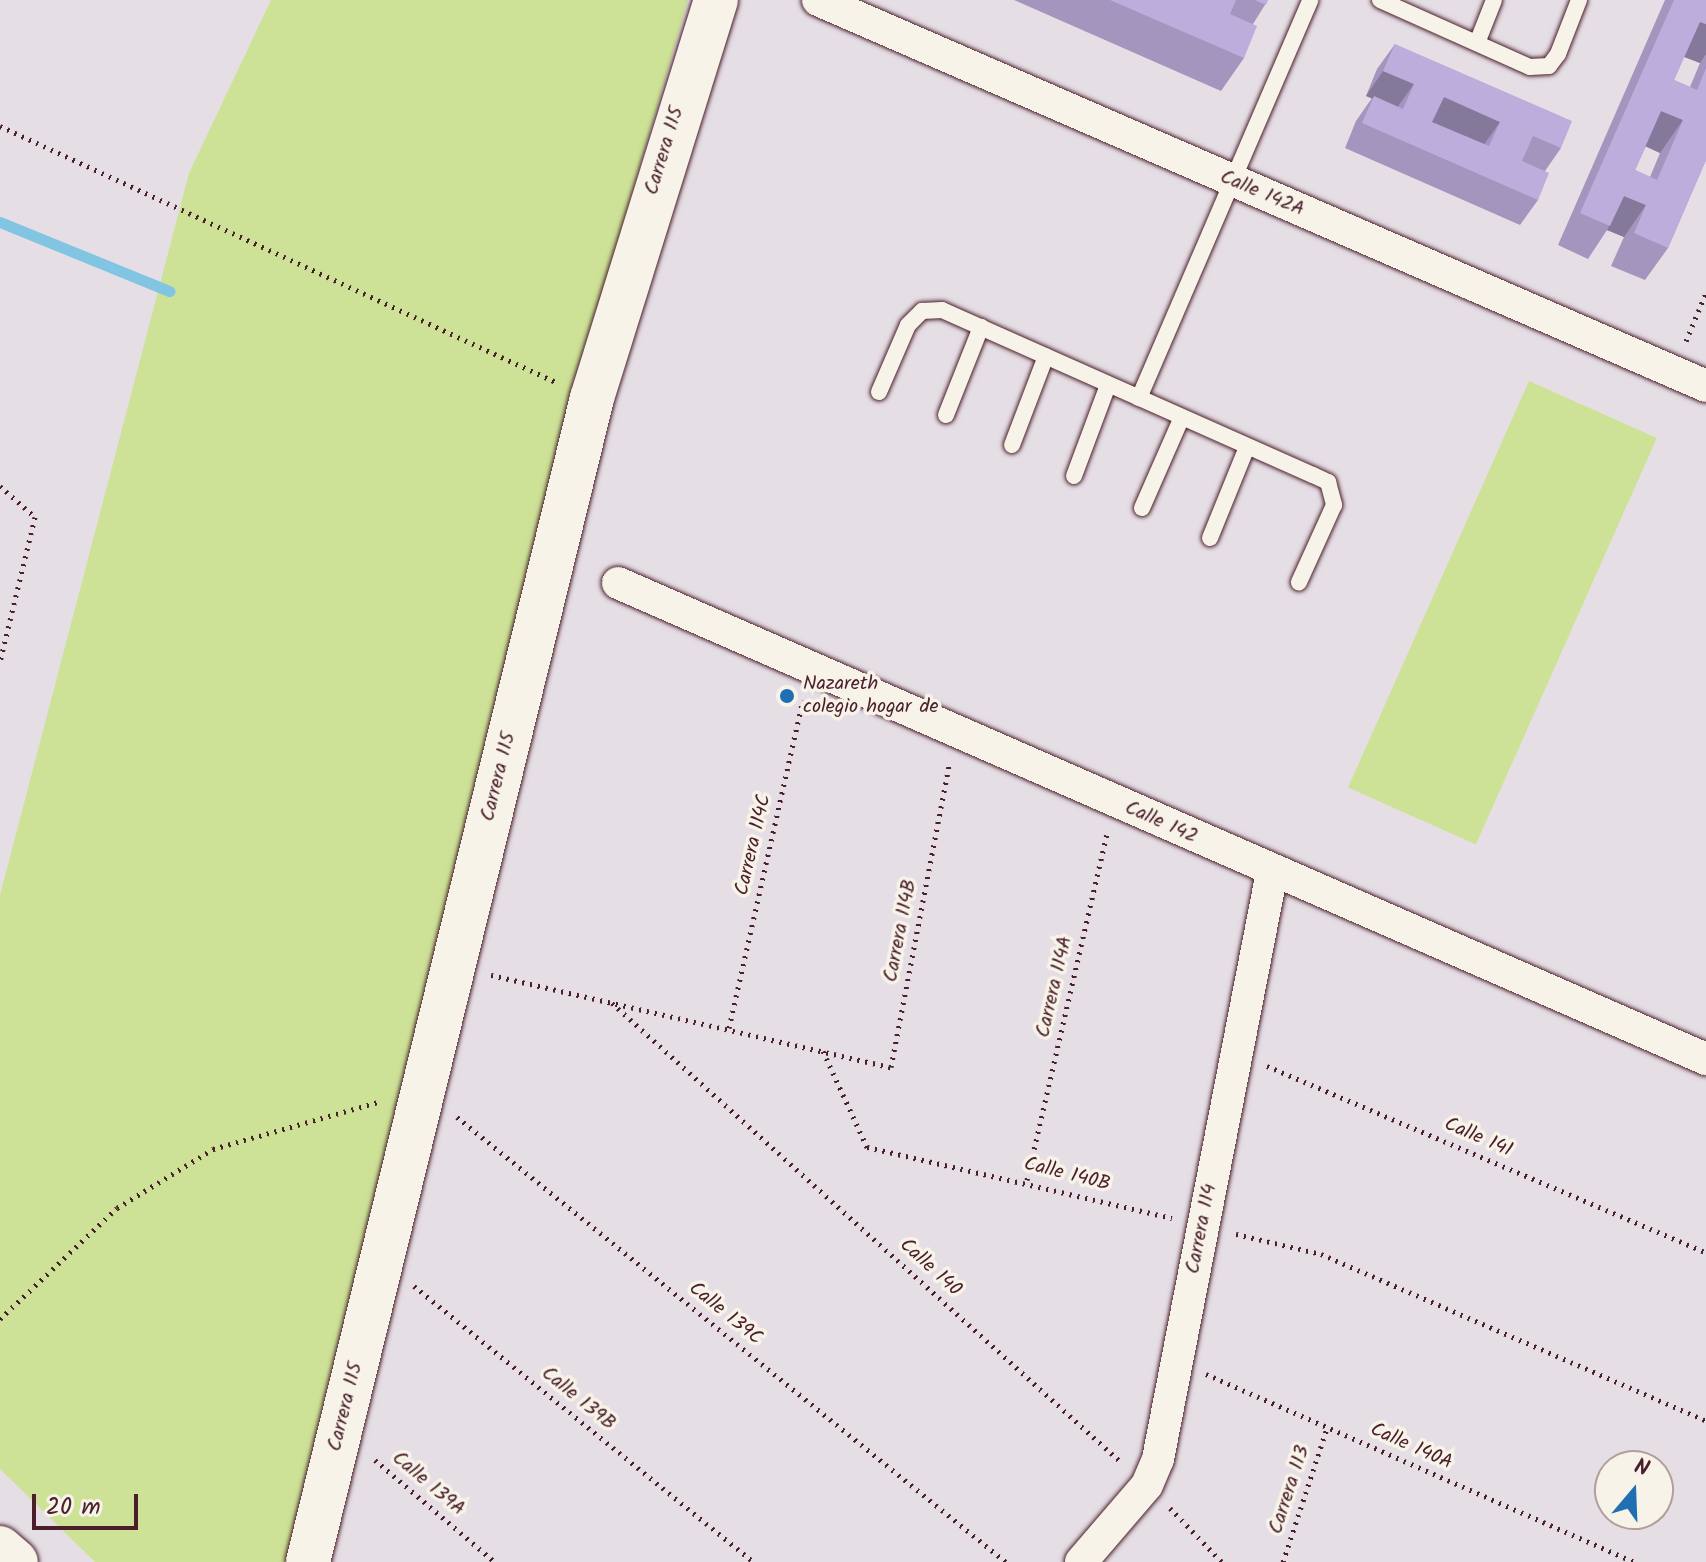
<!DOCTYPE html>
<html>
<head>
<meta charset="utf-8">
<style>
	body { margin:0 }
	#map { position:relative; width:1706px; height:1562px; overflow:hidden; background:#e6dee5; font-family:Kalam,sans-serif }
	div>[style] { position:absolute }
	.green>* { inset:0; background:#cde297; transform-origin:0 0 }
	.stream>* { height:11px; margin:-5.5px; padding:0 5.5px; transform-origin:5.5px; border-radius:5.5px; background:#81c5e2 }
	.path>* { height:5px; margin-top:-2.5px; transform-origin:0; background:repeating-linear-gradient(90deg,#4a1f2b 0 2px,transparent 0 8px) }
	.roads { filter:drop-shadow(0 0 2px #4a1f2b) drop-shadow(0 0 2px #4a1f2b) }
	.lane>* { height:16px; margin:-8px; padding:0 8px; transform-origin:8px; border-radius:8px; background:#f7f3e8 }
	.street>* { height:32px; margin:-16px; padding:0 16px; transform-origin:16px; border-radius:16px; background:#f7f3e8 }
	.secondary>* { height:44px; margin:-22px; padding:0 22px; transform-origin:22px; border-radius:22px; background:#f7f3e8 }
	.wall>* { inset:0; background:#a395be }
	.shaded-wall>* { inset:0; background:#84799b }
	.building>* { inset:0; background:#bdaddd }
	.dots>* { width:22px; height:22px; translate:-50% -50%; box-sizing:border-box; border:4px solid #f7f3e8; border-radius:50% }
	span { translate:-50% -50%; white-space:nowrap; text-align:center; line-height:1.15; -webkit-text-stroke:7px #f7f3e8; paint-order:stroke }
	.street-label { font-size:20px; color:#4a1f2b }
	.poi-label { font-size:20px; color:#4a1f2b }
	.left { translate:0 -50%; text-align:left }
	.north { position:absolute; left:1594px; top:1450px; width:80px; height:80px; box-sizing:border-box; background:#f7f3e8; border:2px solid #b29e9c; border-radius:50%; rotate:19deg; font-size:22px; font-weight:700; line-height:32px; text-align:center; color:#4a1f2b }
	.north::after { content:''; display:block; margin:auto; width:28px; height:36px; background:#1f6fb2; clip-path:polygon(50% 0,100% 100%,50% 72%,0 100%) }
	.scale { position:absolute; left:32px; top:1494px; width:106px; height:36px; box-sizing:border-box; border:4px solid #4a1f2b; border-top:0; padding-left:10px; font-size:24px; line-height:28px; white-space:nowrap; color:#4a1f2b; -webkit-text-stroke:6px #f7f3e8; paint-order:stroke }
</style>
</head>
<body>
<div id="map">
	<div class="green">
		<div style="clip-path:polygon(271px 0,688px 0,554px 463px,286px 1562px,95px 1562px,0 1469px,0 895px,189px 173px)"></div>
		<div style="left:1529px;top:381px;width:140px;height:445px;rotate:24deg"></div>
	</div>
	<div class="stream">
		<div style="left:0;top:222px;width:183px;rotate:22.2deg"></div>
	</div>
	<div class="path">
		<div style="left:0;top:126px;width:614px;rotate:24.73deg"></div>
		<div style="left:1686px;top:341px;width:52px;rotate:-67.4deg"></div>
		<div style="left:0;top:486px;width:47px;rotate:41.5deg"></div>
		<div style="left:35px;top:517px;width:149px;rotate:103.6deg"></div>
		<div style="left:491px;top:975px;width:410px;rotate:13deg"></div>
		<div style="left:891px;top:1067px;width:308px;rotate:-79.1deg"></div>
		<div style="left:612px;top:1003px;width:687px;rotate:42.05deg"></div>
		<div style="left:729px;top:1028px;width:336px;rotate:-77.3deg"></div>
		<div style="left:823px;top:1051px;width:106px;rotate:65.4deg"></div>
		<div style="left:867px;top:1147px;width:313px;rotate:13.1deg"></div>
		<div style="left:1267px;top:1066px;width:477px;rotate:23deg"></div>
		<div style="left:457px;top:1117px;width:707px;rotate:39.03deg"></div>
		<div style="left:1027px;top:1180px;width:355px;rotate:-77deg"></div>
		<div style="left:1236px;top:1234px;width:87px;rotate:13.2deg"></div>
		<div style="left:1321px;top:1254px;width:420px;rotate:23.4deg"></div>
		<div style="left:414px;top:1286px;width:438px;rotate:39.1deg"></div>
		<div style="left:0;top:1319px;width:161px;rotate:-43.5deg"></div>
		<div style="left:117px;top:1208px;width:113px;rotate:-31.6deg"></div>
		<div style="left:213px;top:1149px;width:175px;rotate:-15.9deg"></div>
		<div style="left:1206px;top:1374px;width:468px;rotate:23.7deg"></div>
		<div style="left:375px;top:1460px;width:157px;rotate:40.4deg"></div>
		<div style="left:1170px;top:1508px;width:75px;rotate:46.1deg"></div>
		<div style="left:1283px;top:1562px;width:141px;rotate:-71.8deg"></div>
	</div>
	<div class="roads">
		<div class="lane">
			<div style="left:1380px;top:0;width:164px;rotate:24.1deg"></div>
			<div style="left:1530px;top:67px;width:19px;rotate:-3deg"></div>
			<div style="left:1549px;top:66px;width:15px;rotate:-53deg"></div>
			<div style="left:1558px;top:54px;width:58px;rotate:-68.7deg"></div>
			<div style="left:1477px;top:43px;width:46px;rotate:-68.4deg"></div>
			<div style="left:879px;top:392px;width:73px;rotate:-66.6deg"></div>
			<div style="left:908px;top:325px;width:20px;rotate:-45deg"></div>
			<div style="left:922px;top:311px;width:20px;rotate:-3deg"></div>
			<div style="left:942px;top:310px;width:406px;rotate:24deg"></div>
			<div style="left:1313px;top:475px;width:17px;rotate:25deg"></div>
			<div style="left:1328px;top:482px;width:24px;rotate:75deg"></div>
			<div style="left:1334px;top:505px;width:85px;rotate:114.4deg"></div>
			<div style="left:1139px;top:398px;width:433px;rotate:-66.7deg"></div>
			<div style="left:946px;top:415px;width:95px;rotate:-68.3deg"></div>
			<div style="left:1012px;top:445px;width:95px;rotate:-69.1deg"></div>
			<div style="left:1074px;top:476px;width:97px;rotate:-69.5deg"></div>
			<div style="left:1142px;top:508px;width:99px;rotate:-66.3deg"></div>
			<div style="left:1210px;top:538px;width:98px;rotate:-67.9deg"></div>
		</div>
		<div class="street">
			<div style="left:818px;top:0;width:968px;rotate:23.49deg"></div>
			<div style="left:618px;top:583px;width:1188px;rotate:23.63deg"></div>
			<div style="left:1081px;top:1562px;width:101px;rotate:-49.4deg"></div>
			<div style="left:1147px;top:1485px;width:28px;rotate:-67deg"></div>
			<div style="left:1158px;top:1459px;width:598px;rotate:-79.01deg"></div>
		</div>
		<div class="secondary">
			<div style="left:0;top:1548px;width:21px;rotate:41deg"></div>
			<div style="left:308px;top:1562px;width:1198px;rotate:-76.29deg"></div>
			<div style="left:592px;top:398px;width:417px;rotate:-72.7deg"></div>
		</div>
	</div>
	<div class="wall">
		<div style="clip-path:polygon(1014px 0,1268px 0,1253px 24px,1244px 58px,1221px 91px)"></div>
		<div style="clip-path:polygon(evenodd,1665px 0,1706px 0,1706px 160px,1668px 248px,1645px 280px,1611px 266px,1624px 237px,1607px 230px,1588px 259px,1558px 245px,1665px 0,1684px 57px,1700px 63px,1690px 87px,1674px 80px,1684px 57px,1665px 0,1646px 146px,1660px 153px,1650px 177px,1635px 170px,1646px 146px)"></div>
		<div style="clip-path:polygon(1395px 44px,1561px 148px,1545px 171px,1538px 200px,1520px 225px,1345px 148px,1356px 121px,1372px 98px,1366px 96px,1377px 69px)"></div>
	</div>
	<div class="shaded-wall">
		<div style="clip-path:polygon(1700px 22px,1706px 24px,1706px 54px,1700px 63px,1677px 54px)"></div>
		<div style="clip-path:polygon(1383px 71px,1414px 84px,1396px 109px,1366px 96px)"></div>
		<div style="clip-path:polygon(1444px 97px,1500px 122px,1483px 146px,1426px 122px)"></div>
		<div style="clip-path:polygon(1661px 111px,1683px 120px,1660px 153px,1638px 143px)"></div>
		<div style="clip-path:polygon(1624px 196px,1646px 205px,1624px 237px,1607px 230px)"></div>
	</div>
	<div class="building">
		<div style="clip-path:polygon(1110px 0,1236px 0,1230px 14px,1257px 26px,1244px 58px)"></div>
		<div style="clip-path:polygon(1255px 0,1268px 0,1266px 5px)"></div>
		<div style="clip-path:polygon(evenodd,1674px 0,1706px 0,1706px 24px,1700px 22px,1674px 80px,1697px 90px,1706px 68px,1706px 160px,1668px 248px,1634px 233px,1646px 205px,1624px 196px,1610px 226px,1580px 213px,1674px 0,1661px 111px,1683px 120px,1657px 180px,1635px 170px,1661px 111px)"></div>
		<div style="clip-path:polygon(evenodd,1395px 44px,1572px 121px,1561px 148px,1533px 136px,1522px 161px,1549px 173px,1538px 200px,1362px 123px,1374px 96px,1403px 109px,1414px 84px,1383px 71px,1395px 44px,1444px 97px,1500px 122px,1489px 146px,1432px 122px,1444px 97px)"></div>
	</div>
	<div class="dots">
		<div style="left:787px;top:696px;background:#1f6fb2"></div>
	</div>
	<div class="street-label">
		<span style="left:665px;top:151px;rotate:-73deg">Carrera 115</span>
		<span style="left:1262px;top:194px;rotate:23deg">Calle 142A</span>
		<span style="left:499px;top:777px;rotate:-76deg">Carrera 115</span>
		<span style="left:1161px;top:823px;rotate:24deg">Calle 142</span>
		<span style="left:754px;top:845px;rotate:-77deg">Carrera 114C</span>
		<span style="left:901px;top:931px;rotate:-79deg">Carrera 114B</span>
		<span style="left:1055px;top:987px;rotate:-77deg">Carrera 114A</span>
		<span style="left:1478px;top:1138px;rotate:23deg">Calle 141</span>
		<span style="left:1067px;top:1175px;rotate:14deg">Calle 140B</span>
		<span style="left:1202px;top:1229px;rotate:-79deg">Carrera 114</span>
		<span style="left:930px;top:1268px;rotate:42deg">Calle 140</span>
		<span style="left:725px;top:1314px;rotate:39deg">Calle 139C</span>
		<span style="left:578px;top:1399px;rotate:39deg">Calle 139B</span>
		<span style="left:346px;top:1407px;rotate:-76deg">Carrera 115</span>
		<span style="left:1411px;top:1447px;rotate:24deg">Calle 140A</span>
		<span style="left:428px;top:1484px;rotate:40deg">Calle 139A</span>
		<span style="left:1290px;top:1490px;rotate:-72deg">Carrera 113</span>
	</div>
	<div class="poi-label">
		<span class="left" style="left:803px;top:696px">Nazareth<br>colegio hogar de</span>
	</div>
	<div class="north">N</div>
	<div class="scale">20 m</div>
</div>
</body>
</html>
